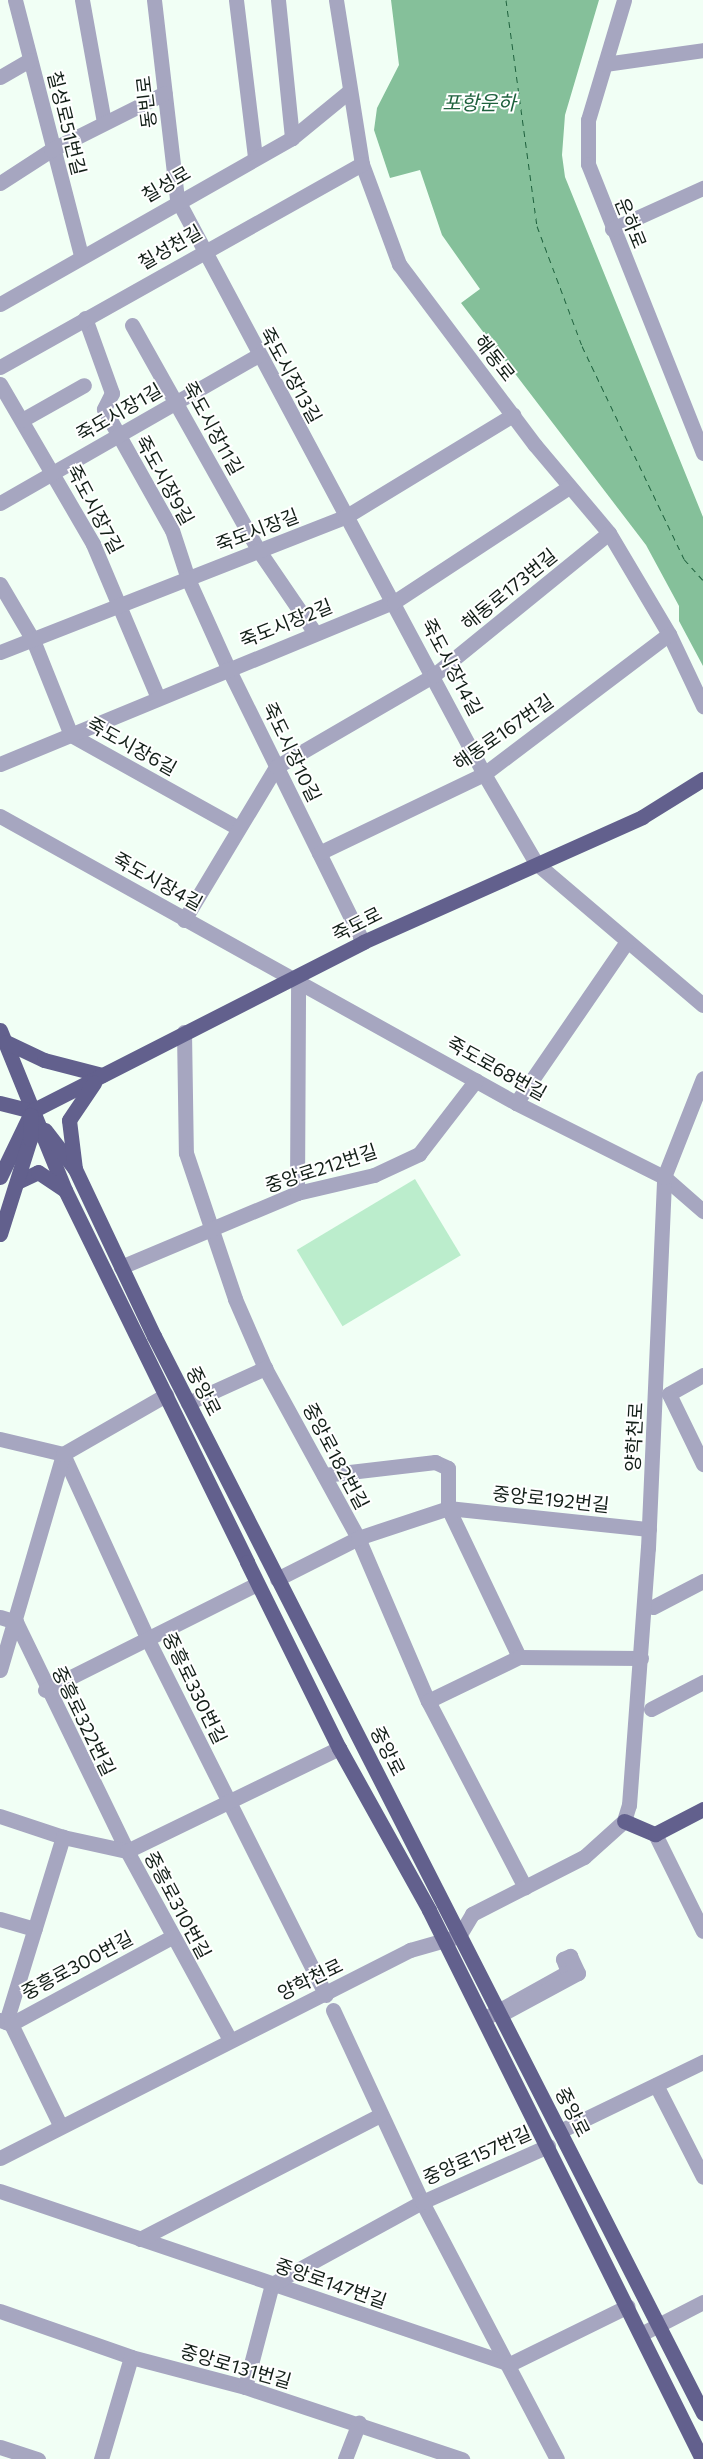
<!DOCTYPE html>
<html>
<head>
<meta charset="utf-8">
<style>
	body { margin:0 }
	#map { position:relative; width:703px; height:2459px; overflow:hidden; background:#f1fff5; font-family:Commissioner,"Noto Sans KR",sans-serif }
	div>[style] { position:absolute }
	.green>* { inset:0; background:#bbedcc; transform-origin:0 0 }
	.water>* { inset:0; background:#85c09a }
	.ferry>* { height:1px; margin-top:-0.5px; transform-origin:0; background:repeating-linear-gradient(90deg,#1f623e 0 6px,transparent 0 11px) }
	.minor>* { height:15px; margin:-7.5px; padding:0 7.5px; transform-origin:7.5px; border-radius:7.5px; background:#a6a6c0 }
	.major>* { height:15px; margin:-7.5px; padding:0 7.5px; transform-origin:7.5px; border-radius:7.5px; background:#62608d }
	span { translate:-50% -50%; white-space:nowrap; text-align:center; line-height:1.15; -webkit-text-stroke:4px #fff; paint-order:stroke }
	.street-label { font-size:19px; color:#131f18 }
	.water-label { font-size:20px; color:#1f623e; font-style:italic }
</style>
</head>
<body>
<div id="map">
	<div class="green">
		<div style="left:415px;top:1179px;width:89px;height:138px;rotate:59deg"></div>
	</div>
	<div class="water">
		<div style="clip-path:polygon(391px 0,599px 0,565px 115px,562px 155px,565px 177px,703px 517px,703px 666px,679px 621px,679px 606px,646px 545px,461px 303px,480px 289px,442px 235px,420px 170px,390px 178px,374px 130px,377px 108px,399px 65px)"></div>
	</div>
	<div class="ferry">
		<div style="left:506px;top:0;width:228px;rotate:82.2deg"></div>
		<div style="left:537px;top:226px;width:128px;rotate:69.4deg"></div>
		<div style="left:582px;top:346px;width:236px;rotate:64.4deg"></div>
		<div style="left:684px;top:559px;width:28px;rotate:48deg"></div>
	</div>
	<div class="minor">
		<div style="left:15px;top:0;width:264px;rotate:75.5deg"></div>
		<div style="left:82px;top:0;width:124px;rotate:79.8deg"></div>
		<div style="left:154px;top:0;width:200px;rotate:83.4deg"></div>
		<div style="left:177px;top:199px;width:652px;rotate:61.9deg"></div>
		<div style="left:484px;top:774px;width:103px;rotate:59.7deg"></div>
		<div style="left:536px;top:863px;width:219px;rotate:40.4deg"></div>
		<div style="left:236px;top:0;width:158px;rotate:83.1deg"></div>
		<div style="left:278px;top:0;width:139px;rotate:84.2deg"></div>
		<div style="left:336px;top:0;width:166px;rotate:81deg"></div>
		<div style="left:362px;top:164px;width:107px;rotate:69.7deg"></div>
		<div style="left:399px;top:264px;width:226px;rotate:53.1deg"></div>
		<div style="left:535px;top:445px;width:115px;rotate:49.9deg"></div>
		<div style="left:609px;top:533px;width:117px;rotate:59.3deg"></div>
		<div style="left:669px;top:634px;width:80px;rotate:64.7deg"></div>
		<div style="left:624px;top:0;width:125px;rotate:106.7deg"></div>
		<div style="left:588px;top:120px;width:44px;rotate:90deg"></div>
		<div style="left:588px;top:164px;width:311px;rotate:68.3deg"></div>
		<div style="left:605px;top:64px;width:99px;rotate:-8.1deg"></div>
		<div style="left:0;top:77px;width:34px;rotate:-30deg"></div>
		<div style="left:0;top:183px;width:61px;rotate:-32.9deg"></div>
		<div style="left:51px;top:150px;width:127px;rotate:-26.6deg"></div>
		<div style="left:612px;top:229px;width:100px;rotate:-24.3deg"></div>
		<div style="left:0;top:304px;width:336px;rotate:-29.6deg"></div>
		<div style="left:292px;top:138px;width:71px;rotate:-39.3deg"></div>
		<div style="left:85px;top:318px;width:80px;rotate:70.2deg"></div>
		<div style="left:112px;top:393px;width:18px;rotate:117deg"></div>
		<div style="left:104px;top:409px;width:139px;rotate:60.7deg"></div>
		<div style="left:172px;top:530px;width:52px;rotate:71.9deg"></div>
		<div style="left:188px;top:579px;width:98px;rotate:65.8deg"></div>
		<div style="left:228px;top:668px;width:305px;rotate:63.8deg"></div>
		<div style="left:132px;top:325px;width:259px;rotate:60.7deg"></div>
		<div style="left:259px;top:551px;width:99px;rotate:55.7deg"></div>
		<div style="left:0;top:367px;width:415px;rotate:-29.3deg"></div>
		<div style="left:0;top:384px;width:185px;rotate:59.8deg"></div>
		<div style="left:93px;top:544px;width:167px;rotate:67.1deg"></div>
		<div style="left:22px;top:420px;width:71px;rotate:-29.4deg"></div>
		<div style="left:0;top:503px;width:297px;rotate:-29.8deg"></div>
		<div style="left:0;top:584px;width:65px;rotate:59.5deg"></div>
		<div style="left:33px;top:640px;width:102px;rotate:68.2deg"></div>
		<div style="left:71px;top:735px;width:191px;rotate:29.1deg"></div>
		<div style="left:0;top:652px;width:370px;rotate:-21.4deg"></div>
		<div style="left:345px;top:517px;width:197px;rotate:-31.3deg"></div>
		<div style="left:0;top:764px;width:426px;rotate:-22.4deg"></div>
		<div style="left:394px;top:602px;width:209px;rotate:-33.3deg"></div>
		<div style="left:0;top:816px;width:590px;rotate:29.08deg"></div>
		<div style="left:516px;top:1103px;width:165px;rotate:26.6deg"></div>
		<div style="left:664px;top:1177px;width:52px;rotate:41.1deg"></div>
		<div style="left:319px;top:853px;width:183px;rotate:-25.6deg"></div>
		<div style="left:484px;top:774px;width:232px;rotate:-37.1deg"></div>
		<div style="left:184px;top:920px;width:179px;rotate:-59deg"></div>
		<div style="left:276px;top:767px;width:183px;rotate:-30.2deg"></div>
		<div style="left:434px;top:675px;width:225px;rotate:-39.1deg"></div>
		<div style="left:184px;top:1032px;width:121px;rotate:89.1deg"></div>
		<div style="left:186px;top:1153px;width:154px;rotate:71.4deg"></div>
		<div style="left:235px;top:1299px;width:75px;rotate:66.5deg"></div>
		<div style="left:265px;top:1368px;width:194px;rotate:61.3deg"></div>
		<div style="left:358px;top:1538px;width:177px;rotate:66.8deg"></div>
		<div style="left:428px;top:1701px;width:210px;rotate:62.5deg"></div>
		<div style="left:516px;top:1103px;width:194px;rotate:-55.5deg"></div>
		<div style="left:297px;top:1193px;width:215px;rotate:-89.7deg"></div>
		<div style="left:121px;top:1267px;width:191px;rotate:-22.8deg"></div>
		<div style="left:297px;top:1193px;width:79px;rotate:-13.2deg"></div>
		<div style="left:374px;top:1175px;width:50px;rotate:-25deg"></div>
		<div style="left:419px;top:1154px;width:93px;rotate:-52.4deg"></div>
		<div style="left:703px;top:1375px;width:39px;rotate:151deg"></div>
		<div style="left:669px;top:1394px;width:78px;rotate:64.1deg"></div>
		<div style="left:188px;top:1403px;width:85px;rotate:-24.4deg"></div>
		<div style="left:0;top:1439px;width:65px;rotate:13.4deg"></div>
		<div style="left:63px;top:1454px;width:205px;rotate:65.4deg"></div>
		<div style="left:148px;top:1640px;width:397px;rotate:63.4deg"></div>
		<div style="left:324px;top:1475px;width:112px;rotate:-6.7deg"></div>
		<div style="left:435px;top:1462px;width:14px;rotate:25deg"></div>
		<div style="left:448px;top:1468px;width:40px;rotate:90deg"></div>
		<div style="left:448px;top:1508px;width:165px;rotate:64.5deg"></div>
		<div style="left:277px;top:1579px;width:91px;rotate:-26.8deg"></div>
		<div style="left:358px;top:1538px;width:95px;rotate:-18.4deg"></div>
		<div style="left:448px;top:1508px;width:202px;rotate:6deg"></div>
		<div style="left:653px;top:1607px;width:56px;rotate:-27.5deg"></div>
		<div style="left:0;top:1617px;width:17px;rotate:17deg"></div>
		<div style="left:16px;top:1622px;width:254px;rotate:64.1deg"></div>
		<div style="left:127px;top:1851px;width:215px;rotate:61.4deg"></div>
		<div style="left:0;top:1670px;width:225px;rotate:-73.7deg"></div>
		<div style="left:63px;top:1454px;width:119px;rotate:-29.8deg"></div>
		<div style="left:45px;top:1690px;width:237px;rotate:-26.6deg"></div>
		<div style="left:428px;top:1701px;width:101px;rotate:-25.8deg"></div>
		<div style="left:519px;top:1657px;width:122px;rotate:0.5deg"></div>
		<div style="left:651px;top:1709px;width:59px;rotate:-27.4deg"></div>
		<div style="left:0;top:1816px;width:66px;rotate:18.4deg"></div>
		<div style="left:63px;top:1837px;width:66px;rotate:12.3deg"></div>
		<div style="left:655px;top:1834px;width:108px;rotate:63.7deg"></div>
		<div style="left:127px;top:1851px;width:236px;rotate:-25.9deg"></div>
		<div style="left:0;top:1919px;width:36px;rotate:16deg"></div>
		<div style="left:333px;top:2010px;width:212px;rotate:65.1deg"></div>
		<div style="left:422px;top:2202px;width:290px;rotate:62.3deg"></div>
		<div style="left:487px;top:2017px;width:93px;rotate:-29.1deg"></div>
		<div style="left:568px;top:1972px;width:14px;rotate:-111deg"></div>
		<div style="left:563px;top:1959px;width:8px;rotate:-23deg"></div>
		<div style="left:570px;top:1956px;width:19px;rotate:65deg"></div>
		<div style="left:578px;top:1973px;width:89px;rotate:151.7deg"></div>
		<div style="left:0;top:2020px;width:12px;rotate:20deg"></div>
		<div style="left:11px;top:2024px;width:183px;rotate:-28.4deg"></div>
		<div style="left:6px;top:2022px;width:194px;rotate:-72.9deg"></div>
		<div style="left:11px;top:2024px;width:114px;rotate:64.1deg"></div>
		<div style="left:656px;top:2085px;width:103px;rotate:62.9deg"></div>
		<div style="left:560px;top:2131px;width:159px;rotate:-25.8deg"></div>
		<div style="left:0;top:2158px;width:460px;rotate:-26.9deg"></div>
		<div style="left:410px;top:1950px;width:51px;rotate:-15.9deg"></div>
		<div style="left:459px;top:1936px;width:26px;rotate:-59deg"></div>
		<div style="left:472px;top:1914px;width:126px;rotate:-27deg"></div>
		<div style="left:584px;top:1857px;width:54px;rotate:-42deg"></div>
		<div style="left:624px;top:1821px;width:17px;rotate:-73deg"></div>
		<div style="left:629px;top:1805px;width:258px;rotate:-85.8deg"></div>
		<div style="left:648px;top:1548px;width:371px;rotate:-87.5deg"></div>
		<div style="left:664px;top:1177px;width:106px;rotate:-68.5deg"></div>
		<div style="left:0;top:2191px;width:539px;rotate:18.74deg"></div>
		<div style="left:510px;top:2364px;width:131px;rotate:-26.2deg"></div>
		<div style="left:140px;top:2239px;width:270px;rotate:-27.3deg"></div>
		<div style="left:0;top:2311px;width:139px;rotate:19.3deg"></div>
		<div style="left:131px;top:2357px;width:118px;rotate:14.7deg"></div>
		<div style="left:245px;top:2387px;width:229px;rotate:18.4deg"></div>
		<div style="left:641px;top:2334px;width:70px;rotate:-27.3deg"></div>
		<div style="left:245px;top:2387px;width:106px;rotate:-75.3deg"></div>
		<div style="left:272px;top:2284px;width:171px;rotate:-28.7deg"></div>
		<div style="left:422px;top:2202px;width:138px;rotate:-24deg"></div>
		<div style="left:0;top:2447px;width:40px;rotate:18deg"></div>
		<div style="left:101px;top:2459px;width:106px;rotate:-73.6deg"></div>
		<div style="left:345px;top:2459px;width:39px;rotate:-69deg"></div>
	</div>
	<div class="major">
		<div style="left:0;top:1030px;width:173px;rotate:67.9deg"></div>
		<div style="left:65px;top:1190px;width:414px;rotate:63.9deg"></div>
		<div style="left:247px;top:1562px;width:208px;rotate:63.7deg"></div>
		<div style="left:339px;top:1748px;width:185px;rotate:60.9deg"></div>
		<div style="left:429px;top:1910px;width:613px;rotate:63.56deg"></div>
		<div style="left:6px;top:1042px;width:42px;rotate:25.3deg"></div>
		<div style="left:44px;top:1060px;width:60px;rotate:14.5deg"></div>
		<div style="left:0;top:1103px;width:33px;rotate:14deg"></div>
		<div style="left:32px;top:1111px;width:372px;rotate:-27deg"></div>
		<div style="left:363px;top:942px;width:306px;rotate:-24.1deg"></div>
		<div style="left:642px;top:817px;width:72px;rotate:-31.9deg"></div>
		<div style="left:45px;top:1130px;width:49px;rotate:52.4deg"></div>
		<div style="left:75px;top:1169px;width:185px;rotate:64.7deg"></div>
		<div style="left:154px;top:1336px;width:1209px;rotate:62.99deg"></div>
		<div style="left:75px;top:1169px;width:49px;rotate:-97deg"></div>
		<div style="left:69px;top:1120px;width:45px;rotate:-56deg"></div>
		<div style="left:0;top:1177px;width:69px;rotate:-64.2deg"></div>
		<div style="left:17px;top:1182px;width:23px;rotate:-25deg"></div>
		<div style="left:38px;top:1172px;width:32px;rotate:34deg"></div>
		<div style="left:0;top:1234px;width:100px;rotate:-72.5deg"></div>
		<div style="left:30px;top:1139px;width:24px;rotate:-88deg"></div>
		<div style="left:624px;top:1821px;width:34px;rotate:23deg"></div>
		<div style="left:655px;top:1834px;width:54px;rotate:-27.5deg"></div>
	</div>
	<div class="street-label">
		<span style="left:146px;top:102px;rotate:-97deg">동빈로</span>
		<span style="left:67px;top:123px;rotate:76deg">칠성로51번길</span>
		<span style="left:166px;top:184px;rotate:-30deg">칠성로</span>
		<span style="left:631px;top:223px;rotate:68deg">운하로</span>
		<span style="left:170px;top:247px;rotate:-30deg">칠성천길</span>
		<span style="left:495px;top:358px;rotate:52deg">해동로</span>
		<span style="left:291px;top:375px;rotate:61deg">죽도시장13길</span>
		<span style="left:119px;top:412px;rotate:-30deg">죽도시장1길</span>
		<span style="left:213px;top:428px;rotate:61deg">죽도시장11길</span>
		<span style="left:165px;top:480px;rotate:61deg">죽도시장9길</span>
		<span style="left:95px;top:509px;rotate:62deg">죽도시장7길</span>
		<span style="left:257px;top:530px;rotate:-21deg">죽도시장길</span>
		<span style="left:509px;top:589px;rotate:-39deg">해동로173번길</span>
		<span style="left:286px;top:623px;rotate:-22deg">죽도시장2길</span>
		<span style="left:452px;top:667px;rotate:62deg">죽도시장14길</span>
		<span style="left:503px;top:732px;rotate:-35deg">해동로167번길</span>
		<span style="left:132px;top:746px;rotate:29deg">죽도시장6길</span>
		<span style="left:292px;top:752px;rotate:64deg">죽도시장10길</span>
		<span style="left:158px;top:881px;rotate:29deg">죽도시장4길</span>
		<span style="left:357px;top:924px;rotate:-27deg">죽도로</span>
		<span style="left:497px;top:1068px;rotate:29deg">죽도로68번길</span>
		<span style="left:321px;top:1168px;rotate:-18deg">중앙로212번길</span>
		<span style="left:204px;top:1391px;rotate:63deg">중앙로</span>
		<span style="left:634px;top:1437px;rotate:-87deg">양학천로</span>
		<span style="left:336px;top:1456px;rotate:62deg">중앙로182번길</span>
		<span style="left:551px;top:1499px;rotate:6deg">중앙로192번길</span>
		<span style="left:195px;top:1688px;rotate:64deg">중흥로330번길</span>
		<span style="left:84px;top:1721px;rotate:64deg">중흥로322번길</span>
		<span style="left:388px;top:1751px;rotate:63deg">중앙로</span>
		<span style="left:178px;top:1905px;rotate:62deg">중흥로310번길</span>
		<span style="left:77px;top:1965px;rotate:-28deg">중흥로300번길</span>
		<span style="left:310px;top:1979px;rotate:-26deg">양학천로</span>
		<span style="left:573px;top:2112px;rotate:63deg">중앙로</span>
		<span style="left:477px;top:2155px;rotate:-24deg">중앙로157번길</span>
		<span style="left:331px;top:2283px;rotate:19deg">중앙로147번길</span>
		<span style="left:236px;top:2366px;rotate:16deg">중앙로131번길</span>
	</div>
	<div class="water-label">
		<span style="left:479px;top:102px">포항운하</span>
	</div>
</div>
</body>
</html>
